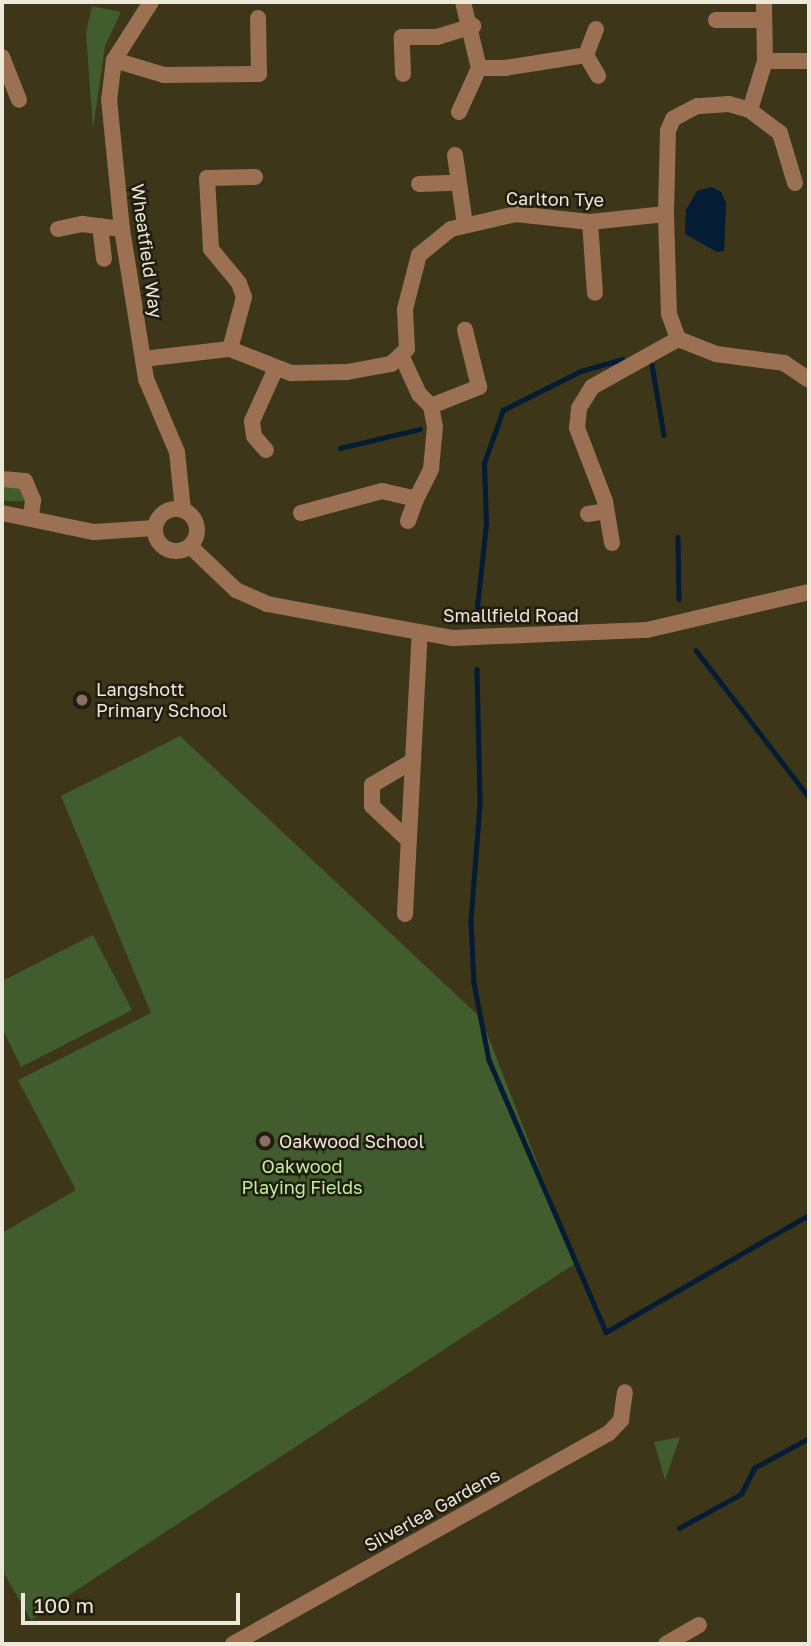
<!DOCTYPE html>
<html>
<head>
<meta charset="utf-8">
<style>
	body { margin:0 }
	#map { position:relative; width:811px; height:1646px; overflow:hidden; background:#3e3618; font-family:"Golos Text",sans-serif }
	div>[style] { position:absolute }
	.green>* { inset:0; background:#415d2d }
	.water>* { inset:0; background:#041c34 }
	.stream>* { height:4.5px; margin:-2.25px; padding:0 2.25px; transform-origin:2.25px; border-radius:2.25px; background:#041c34 }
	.minor>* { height:16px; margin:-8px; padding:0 8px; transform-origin:8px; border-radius:8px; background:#9b7053 }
	.minor>.ring { margin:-8px; padding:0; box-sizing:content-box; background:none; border:16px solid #9b7053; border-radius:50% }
	.dots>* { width:19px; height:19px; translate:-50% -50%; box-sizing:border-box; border:4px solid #211e11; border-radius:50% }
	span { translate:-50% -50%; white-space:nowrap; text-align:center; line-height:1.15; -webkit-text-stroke:5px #211e11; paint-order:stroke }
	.street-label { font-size:18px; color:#ede9d8 }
	.poi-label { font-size:18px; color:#ede9d8 }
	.left { translate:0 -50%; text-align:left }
	.park-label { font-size:18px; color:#bef09b }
	.frame { position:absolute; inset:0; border:4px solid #ede9d8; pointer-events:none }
	.scale { position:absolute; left:21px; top:1593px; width:219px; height:32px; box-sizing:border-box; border:4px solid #ede9d8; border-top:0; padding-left:9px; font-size:21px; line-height:24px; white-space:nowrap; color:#ede9d8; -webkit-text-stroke:5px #211e11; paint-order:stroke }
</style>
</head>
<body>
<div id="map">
	<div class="green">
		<div style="clip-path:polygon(92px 6px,121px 12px,105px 46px,93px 129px,86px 33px)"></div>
		<div style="clip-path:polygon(2px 485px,21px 486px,24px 501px,2px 501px)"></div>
		<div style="clip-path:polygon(180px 736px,481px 1018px,576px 1263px,31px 1620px,2px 1570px,2px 1233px,76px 1190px,18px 1080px,151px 1013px,61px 796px)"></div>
		<div style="clip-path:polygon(93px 935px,132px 1010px,21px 1067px,2px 1028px,2px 981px)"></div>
		<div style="clip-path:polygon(680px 1437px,665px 1480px,654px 1442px)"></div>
	</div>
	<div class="water">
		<div style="clip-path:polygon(711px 187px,721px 192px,726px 203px,724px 251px,717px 252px,685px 234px,686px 210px,697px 191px)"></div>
	</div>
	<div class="stream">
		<div style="left:652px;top:365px;width:71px;rotate:80.3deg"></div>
		<div style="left:340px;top:448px;width:82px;rotate:-13.4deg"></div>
		<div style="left:678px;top:537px;width:62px;rotate:89.1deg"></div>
		<div style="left:477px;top:608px;width:84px;rotate:-83.9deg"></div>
		<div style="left:486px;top:524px;width:61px;rotate:-91.9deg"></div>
		<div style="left:484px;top:463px;width:56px;rotate:-70.3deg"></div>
		<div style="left:503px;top:410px;width:87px;rotate:-26.6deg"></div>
		<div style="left:581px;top:371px;width:43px;rotate:-16.3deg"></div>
		<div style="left:696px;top:650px;width:185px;rotate:52.5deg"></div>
		<div style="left:477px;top:669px;width:135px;rotate:88.7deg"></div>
		<div style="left:480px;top:804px;width:118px;rotate:94.4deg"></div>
		<div style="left:471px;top:922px;width:61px;rotate:87.2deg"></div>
		<div style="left:474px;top:983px;width:78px;rotate:79deg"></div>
		<div style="left:489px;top:1060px;width:296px;rotate:66.7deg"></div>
		<div style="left:606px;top:1332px;width:234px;rotate:-30deg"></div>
		<div style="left:679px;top:1528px;width:71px;rotate:-28.7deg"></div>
		<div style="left:741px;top:1494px;width:29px;rotate:-63deg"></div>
		<div style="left:754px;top:1468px;width:63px;rotate:-28.6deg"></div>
	</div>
	<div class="minor">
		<div style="left:151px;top:2px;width:69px;rotate:122.5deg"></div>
		<div style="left:114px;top:60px;width:39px;rotate:97deg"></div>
		<div style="left:109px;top:99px;width:131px;rotate:84.3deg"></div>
		<div style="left:122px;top:229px;width:152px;rotate:80.9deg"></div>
		<div style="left:146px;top:379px;width:79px;rotate:67deg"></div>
		<div style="left:177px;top:452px;width:58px;rotate:84.1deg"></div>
		<div style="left:716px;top:20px;width:48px"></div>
		<div style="left:596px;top:29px;width:28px;rotate:111deg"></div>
		<div style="left:586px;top:55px;width:24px;rotate:60deg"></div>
		<div style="left:2px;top:57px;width:46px;rotate:68.4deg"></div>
		<div style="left:114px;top:60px;width:52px;rotate:16.7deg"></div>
		<div style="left:164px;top:75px;width:95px;rotate:-0.6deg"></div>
		<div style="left:259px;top:74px;width:56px;rotate:-91deg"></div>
		<div style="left:765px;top:61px;width:44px"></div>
		<div style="left:479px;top:68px;width:26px"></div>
		<div style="left:505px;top:68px;width:82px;rotate:-9.1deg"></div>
		<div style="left:403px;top:74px;width:37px;rotate:-92deg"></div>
		<div style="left:402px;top:37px;width:35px"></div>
		<div style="left:437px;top:37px;width:38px;rotate:-17deg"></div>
		<div style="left:750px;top:110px;width:51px;rotate:-73deg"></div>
		<div style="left:765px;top:61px;width:59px;rotate:-91deg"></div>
		<div style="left:459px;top:112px;width:48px;rotate:-65.6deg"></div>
		<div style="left:479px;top:68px;width:68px;rotate:-103.6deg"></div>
		<div style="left:455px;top:155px;width:70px;rotate:81.8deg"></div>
		<div style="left:795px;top:183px;width:52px;rotate:-106.7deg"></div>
		<div style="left:780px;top:133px;width:38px;rotate:-143deg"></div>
		<div style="left:750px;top:110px;width:22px;rotate:-164deg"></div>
		<div style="left:729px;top:104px;width:32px;rotate:176deg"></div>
		<div style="left:697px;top:106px;width:27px;rotate:152deg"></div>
		<div style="left:673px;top:119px;width:13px;rotate:113deg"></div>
		<div style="left:668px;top:131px;width:83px;rotate:91.4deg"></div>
		<div style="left:666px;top:214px;width:100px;rotate:88.3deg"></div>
		<div style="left:669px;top:314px;width:27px;rotate:70deg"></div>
		<div style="left:678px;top:339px;width:41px;rotate:21.5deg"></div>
		<div style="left:716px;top:354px;width:69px;rotate:7.5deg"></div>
		<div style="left:784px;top:363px;width:30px;rotate:34deg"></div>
		<div style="left:419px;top:184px;width:37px;rotate:-2deg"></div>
		<div style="left:590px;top:222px;width:71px;rotate:86deg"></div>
		<div style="left:100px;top:226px;width:33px;rotate:83deg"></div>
		<div style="left:58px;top:229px;width:25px;rotate:-12deg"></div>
		<div style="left:82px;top:224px;width:40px;rotate:7.1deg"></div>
		<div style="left:230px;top:349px;width:54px;rotate:-74.9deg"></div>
		<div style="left:244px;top:297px;width:15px;rotate:-110deg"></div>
		<div style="left:239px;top:283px;width:44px;rotate:-129.5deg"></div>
		<div style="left:211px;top:249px;width:71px;rotate:-93.2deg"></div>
		<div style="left:207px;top:178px;width:48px;rotate:-1.2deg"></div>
		<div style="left:143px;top:359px;width:88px;rotate:-6.6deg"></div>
		<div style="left:230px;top:349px;width:66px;rotate:21.5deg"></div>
		<div style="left:291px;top:373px;width:56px;rotate:-1deg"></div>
		<div style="left:347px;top:372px;width:45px;rotate:-10.3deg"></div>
		<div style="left:391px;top:364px;width:22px;rotate:-43deg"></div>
		<div style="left:407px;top:349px;width:40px;rotate:-92.9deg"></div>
		<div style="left:405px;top:309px;width:56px;rotate:-75.5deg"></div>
		<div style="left:419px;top:255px;width:41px;rotate:-39.1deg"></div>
		<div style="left:451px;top:229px;width:67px;rotate:-13deg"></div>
		<div style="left:516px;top:214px;width:74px;rotate:6.2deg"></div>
		<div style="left:590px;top:222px;width:76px;rotate:-6deg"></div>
		<div style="left:431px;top:406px;width:52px;rotate:-21.6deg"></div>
		<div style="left:479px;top:387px;width:59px;rotate:-103.8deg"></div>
		<div style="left:266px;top:450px;width:18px;rotate:-131deg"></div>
		<div style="left:254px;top:436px;width:15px;rotate:-98deg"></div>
		<div style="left:252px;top:421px;width:58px;rotate:-65.6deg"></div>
		<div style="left:2px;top:479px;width:23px;rotate:5deg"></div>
		<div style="left:25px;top:481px;width:21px;rotate:67deg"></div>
		<div style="left:33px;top:500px;width:16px;rotate:97deg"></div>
		<div class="ring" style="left:155px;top:509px;width:26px;height:26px"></div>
		<div style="left:2px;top:513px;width:94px;rotate:11.7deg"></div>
		<div style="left:94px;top:532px;width:61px;rotate:-3.8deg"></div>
		<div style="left:301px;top:513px;width:84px;rotate:-15.2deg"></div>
		<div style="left:382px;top:491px;width:35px;rotate:13deg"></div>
		<div style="left:416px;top:499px;width:34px;rotate:-63deg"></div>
		<div style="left:431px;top:469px;width:42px;rotate:-84.6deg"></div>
		<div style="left:435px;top:427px;width:21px;rotate:-101deg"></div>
		<div style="left:431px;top:406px;width:17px;rotate:-135deg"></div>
		<div style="left:419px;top:394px;width:41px;rotate:-114.7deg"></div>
		<div style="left:588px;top:514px;width:18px;rotate:-9deg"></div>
		<div style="left:408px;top:521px;width:23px;rotate:-70deg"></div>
		<div style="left:612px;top:543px;width:43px;rotate:-99.5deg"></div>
		<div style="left:605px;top:501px;width:78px;rotate:-111deg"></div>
		<div style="left:577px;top:428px;width:20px;rotate:-84deg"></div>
		<div style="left:579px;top:408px;width:25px;rotate:-58deg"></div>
		<div style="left:592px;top:387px;width:98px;rotate:-29.2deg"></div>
		<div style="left:190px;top:546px;width:64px;rotate:43.7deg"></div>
		<div style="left:236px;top:590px;width:34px;rotate:24deg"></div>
		<div style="left:267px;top:604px;width:189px;rotate:10.4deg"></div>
		<div style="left:453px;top:638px;width:194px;rotate:-2.4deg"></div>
		<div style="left:647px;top:630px;width:166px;rotate:-13.2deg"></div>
		<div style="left:407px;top:839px;width:48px;rotate:-136.7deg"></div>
		<div style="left:372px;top:806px;width:21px;rotate:-90deg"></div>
		<div style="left:372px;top:785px;width:45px;rotate:-30.5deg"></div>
		<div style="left:405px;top:914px;width:282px;rotate:-87deg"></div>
		<div style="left:233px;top:1644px;width:431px;rotate:-29.3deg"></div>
		<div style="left:609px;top:1433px;width:18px;rotate:-47deg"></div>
		<div style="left:621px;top:1420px;width:28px;rotate:-82deg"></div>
		<div style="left:666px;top:1644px;width:38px;rotate:-30deg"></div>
	</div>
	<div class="dots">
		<div style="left:82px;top:700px;background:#8d6e63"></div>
		<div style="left:265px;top:1141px;background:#8d6e63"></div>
	</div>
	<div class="street-label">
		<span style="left:555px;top:199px;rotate:1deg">Carlton Tye</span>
		<span style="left:147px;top:251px;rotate:82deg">Wheatfield Way</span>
		<span style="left:511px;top:615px">Smallfield Road</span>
		<span style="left:432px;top:1510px;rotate:-29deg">Silverlea Gardens</span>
	</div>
	<div class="poi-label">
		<span class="left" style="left:96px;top:700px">Langshott<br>Primary School</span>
		<span class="left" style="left:279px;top:1141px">Oakwood School</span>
	</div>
	<div class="park-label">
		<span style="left:302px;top:1177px">Oakwood<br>Playing Fields</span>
	</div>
	<div class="frame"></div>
	<div class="scale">100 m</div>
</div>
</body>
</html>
